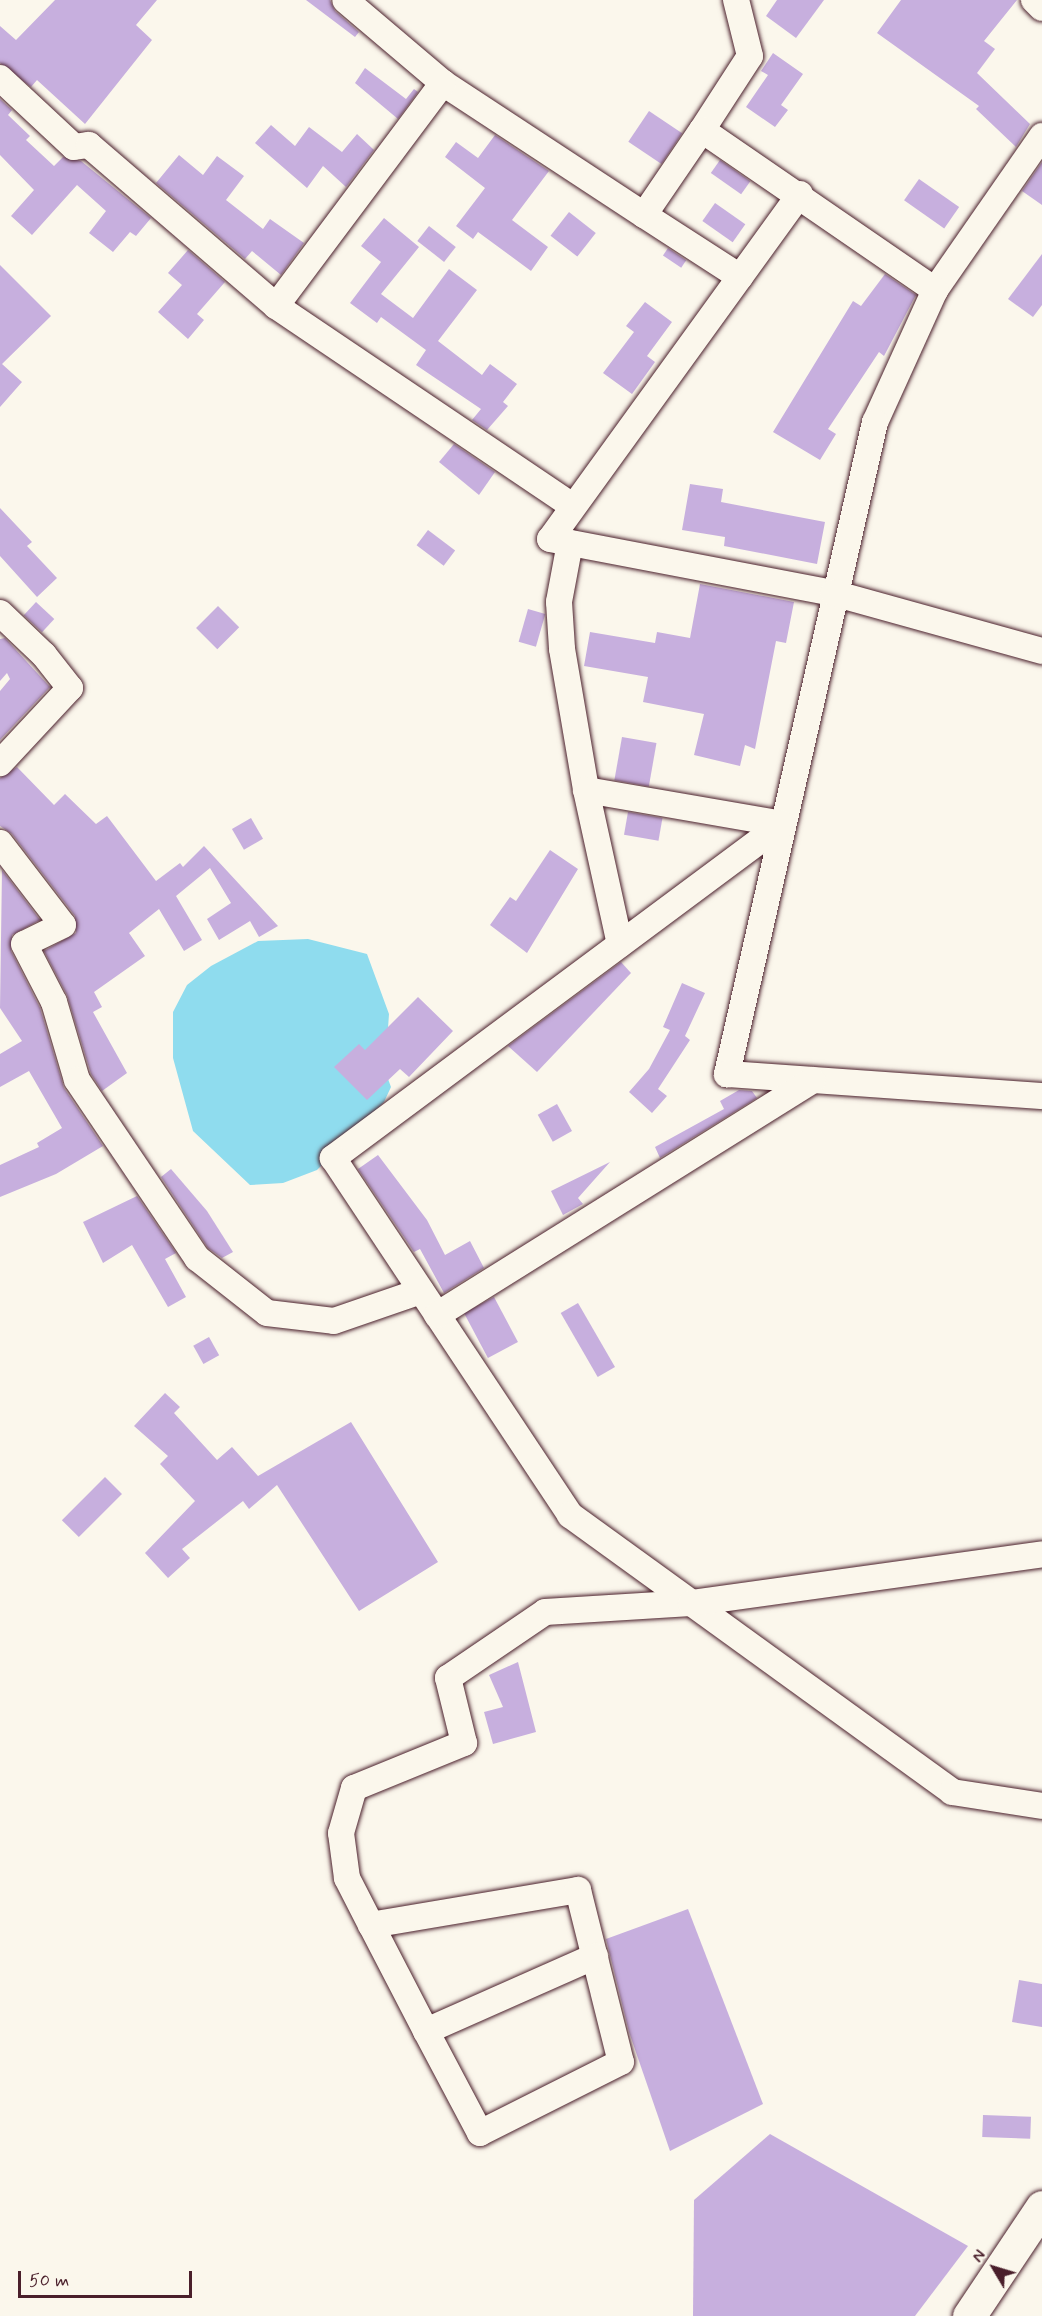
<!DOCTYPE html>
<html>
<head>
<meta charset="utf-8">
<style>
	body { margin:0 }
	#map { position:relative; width:1042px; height:2316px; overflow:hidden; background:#fbf7ec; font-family:Mynerve,sans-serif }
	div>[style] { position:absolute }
	.water>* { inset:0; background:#8fdcee }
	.building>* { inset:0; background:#c7afde; transform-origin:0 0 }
	.roads { filter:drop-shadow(0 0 2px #4a1f2b) drop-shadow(0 0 2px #4a1f2b) }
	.minor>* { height:26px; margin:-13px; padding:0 13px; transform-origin:13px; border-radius:13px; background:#fbf7ec }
	.major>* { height:33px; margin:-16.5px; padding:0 16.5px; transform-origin:16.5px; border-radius:16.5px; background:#fbf7ec }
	span { translate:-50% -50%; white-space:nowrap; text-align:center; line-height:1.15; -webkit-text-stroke:4.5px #fbf7ec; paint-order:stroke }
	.north { position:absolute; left:964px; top:2238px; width:60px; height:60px; -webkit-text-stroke:4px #fbf7ec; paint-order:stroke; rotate:308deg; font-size:16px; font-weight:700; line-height:24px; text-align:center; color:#4a1f2b }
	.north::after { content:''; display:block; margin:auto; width:21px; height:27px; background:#4a1f2b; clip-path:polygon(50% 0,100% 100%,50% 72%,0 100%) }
	.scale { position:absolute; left:18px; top:2271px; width:174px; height:27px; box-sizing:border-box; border:3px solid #4a1f2b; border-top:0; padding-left:8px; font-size:18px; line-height:21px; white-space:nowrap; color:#4a1f2b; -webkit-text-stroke:4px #fbf7ec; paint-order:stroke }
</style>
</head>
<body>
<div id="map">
	<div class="water">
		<div style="clip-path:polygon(308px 939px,367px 954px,389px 1014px,385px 1071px,391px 1087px,384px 1102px,317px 1170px,283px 1183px,250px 1185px,193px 1131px,173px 1058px,173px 1012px,187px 985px,211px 966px,258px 941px)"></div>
	</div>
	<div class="building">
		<div style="clip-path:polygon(55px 0,157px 0,136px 25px,152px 40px,85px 124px,37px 80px,31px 87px,0 63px,0 26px,16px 40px)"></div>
		<div style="clip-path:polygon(306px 0,330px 0,335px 11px,359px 32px,355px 37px)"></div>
		<div style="clip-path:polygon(777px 0,824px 0,796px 38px,766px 16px)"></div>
		<div style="clip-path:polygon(901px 0,1017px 0,984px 41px,995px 49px,977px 73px,1030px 124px,1016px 147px,976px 109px,979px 106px,877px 33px)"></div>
		<div style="clip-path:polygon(773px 53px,803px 74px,781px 105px,788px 110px,775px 127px,746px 107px,768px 75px,761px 71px)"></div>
		<div style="clip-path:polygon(365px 68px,406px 99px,414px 89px,418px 92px,398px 119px,355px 83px)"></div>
		<div style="clip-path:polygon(0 99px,12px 110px,8px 115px,30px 136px,26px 140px,54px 166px,63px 157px,81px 161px,151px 218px,136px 236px,130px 232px,113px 252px,89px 233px,106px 211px,77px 185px,32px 235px,11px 216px,34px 190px,0 155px)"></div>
		<div style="left:649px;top:111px;width:40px;height:37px;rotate:34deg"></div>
		<div style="clip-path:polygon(271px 125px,295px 146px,309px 127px,342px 152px,357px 134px,374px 150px,346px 187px,323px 166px,307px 188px,255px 143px)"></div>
		<div style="clip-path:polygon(495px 135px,549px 171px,512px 220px,548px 247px,531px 271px,478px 232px,473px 239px,456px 226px,485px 188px,445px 157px,456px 142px,478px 158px)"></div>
		<div style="clip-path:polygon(179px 155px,203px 175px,217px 156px,244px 176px,226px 200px,263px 229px,270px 219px,304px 243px,281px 275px,252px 251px,245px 259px,156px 183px)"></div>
		<div style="left:720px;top:160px;width:37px;height:16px;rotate:35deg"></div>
		<div style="clip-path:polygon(1042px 162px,1042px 205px,1022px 191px)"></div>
		<div style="left:919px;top:179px;width:49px;height:26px;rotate:35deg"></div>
		<div style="left:715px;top:203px;width:37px;height:22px;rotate:35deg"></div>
		<div style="left:569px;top:212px;width:34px;height:30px;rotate:38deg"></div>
		<div style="clip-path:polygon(384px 218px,419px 247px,381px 294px,413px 318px,449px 269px,477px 290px,438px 341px,482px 375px,490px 364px,517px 384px,503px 402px,508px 406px,487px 430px,472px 420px,481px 409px,416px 365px,426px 350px,381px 317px,377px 323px,350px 303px,381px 262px,361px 246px)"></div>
		<div style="left:429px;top:226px;width:34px;height:19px;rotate:38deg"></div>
		<div style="left:668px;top:248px;width:22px;height:9px;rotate:34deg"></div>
		<div style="clip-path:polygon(188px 250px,225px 282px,197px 314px,204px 320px,188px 339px,158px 312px,182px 285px,168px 273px)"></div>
		<div style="clip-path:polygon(1042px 254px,1042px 305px,1033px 317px,1008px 299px)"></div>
		<div style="clip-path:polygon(0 265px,51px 316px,2px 364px,22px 382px,0 407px)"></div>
		<div style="clip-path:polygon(885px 274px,916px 295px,884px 356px,879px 352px,828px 429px,836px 434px,820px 460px,773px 432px,853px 301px,861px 306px)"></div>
		<div style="clip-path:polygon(645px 302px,672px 322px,647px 356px,655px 362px,632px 394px,603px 373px,634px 332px,626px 326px)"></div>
		<div style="clip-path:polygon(454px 444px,495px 472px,479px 495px,439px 462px)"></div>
		<div style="clip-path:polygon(690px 484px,723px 489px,721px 502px,825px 522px,817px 564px,724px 546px,725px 537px,682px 530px)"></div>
		<div style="clip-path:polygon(0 508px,32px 542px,27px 546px,57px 578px,37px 597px,0 556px)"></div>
		<div style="left:428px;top:530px;width:34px;height:19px;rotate:37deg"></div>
		<div style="clip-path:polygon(700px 584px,794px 602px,786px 643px,776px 641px,755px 749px,745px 745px,740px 766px,694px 755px,704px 714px,643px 702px,648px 677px,584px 666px,590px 632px,655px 643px,657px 632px,690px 638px)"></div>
		<div style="left:36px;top:602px;width:25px;height:18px;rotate:43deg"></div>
		<div style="left:218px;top:606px;width:30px;height:31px;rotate:45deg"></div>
		<div style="left:528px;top:609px;width:18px;height:34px;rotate:16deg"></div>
		<div style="clip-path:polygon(5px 638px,50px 687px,0 740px,0 691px,10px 679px,7px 673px,0 681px,0 639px)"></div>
		<div style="left:622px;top:737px;width:35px;height:44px;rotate:10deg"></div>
		<div style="clip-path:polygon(17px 767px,54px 805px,65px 794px,96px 824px,107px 816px,156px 881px,180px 863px,183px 867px,204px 846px,278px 926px,259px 937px,250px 921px,219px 940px,207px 919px,231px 903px,210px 868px,176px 896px,202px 940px,184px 951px,159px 909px,129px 933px,145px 956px,94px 992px,102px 1007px,93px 1012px,127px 1073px,102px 1091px,91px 1074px,67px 995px,44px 951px,76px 933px,75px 916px,12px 834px,0 826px,0 778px)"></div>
		<div style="left:628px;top:812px;width:35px;height:23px;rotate:10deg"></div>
		<div style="left:251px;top:818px;width:24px;height:22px;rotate:60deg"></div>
		<div style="clip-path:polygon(550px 850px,578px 869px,527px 953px,490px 925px,510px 897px,516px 901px)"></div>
		<div style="clip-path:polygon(2px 870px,40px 920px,12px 935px,11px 951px,40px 1008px,64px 1088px,103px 1146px,56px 1174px,0 1197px,0 1165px,39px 1147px,37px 1143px,62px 1128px,29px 1071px,0 1087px,0 1054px,22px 1041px,0 1008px)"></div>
		<div style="clip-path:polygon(621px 962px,631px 973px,537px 1072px,508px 1046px)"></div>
		<div style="clip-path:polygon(682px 983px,705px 993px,685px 1036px,690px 1040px,658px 1089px,667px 1096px,652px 1113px,629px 1092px,649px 1069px,670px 1030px,663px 1027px)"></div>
		<div style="clip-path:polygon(418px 997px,453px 1031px,409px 1077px,400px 1069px,367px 1100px,334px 1067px,359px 1044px,365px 1050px)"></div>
		<div style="clip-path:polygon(739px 1090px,752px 1091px,757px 1098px,660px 1158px,655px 1147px,724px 1109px,720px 1101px)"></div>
		<div style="left:557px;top:1104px;width:31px;height:22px;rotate:61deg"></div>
		<div style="clip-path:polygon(378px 1155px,427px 1220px,445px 1255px,470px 1241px,484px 1268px,444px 1293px,420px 1249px,414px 1252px,358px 1169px)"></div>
		<div style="clip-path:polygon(610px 1162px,578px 1198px,583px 1204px,563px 1215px,551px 1191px)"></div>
		<div style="clip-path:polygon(171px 1169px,207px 1211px,233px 1252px,222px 1258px,208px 1248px,161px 1177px)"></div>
		<div style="clip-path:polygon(137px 1196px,176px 1253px,165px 1259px,186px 1297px,168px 1307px,132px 1245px,103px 1263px,83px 1222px)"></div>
		<div style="left:494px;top:1297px;width:51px;height:34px;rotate:62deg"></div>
		<div style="left:578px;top:1303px;width:74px;height:20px;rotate:60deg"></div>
		<div style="left:209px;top:1337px;width:21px;height:18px;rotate:61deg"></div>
		<div style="clip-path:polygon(165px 1393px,180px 1407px,174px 1413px,217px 1460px,232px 1447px,258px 1476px,351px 1422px,438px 1562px,359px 1611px,277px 1485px,249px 1509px,243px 1501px,182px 1549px,190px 1558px,168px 1578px,145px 1553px,195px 1501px,160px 1464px,168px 1456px,134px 1426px)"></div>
		<div style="left:105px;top:1477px;width:24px;height:61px;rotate:45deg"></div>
		<div style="clip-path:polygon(518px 1662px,536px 1732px,493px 1744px,484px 1712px,503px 1707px,489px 1675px)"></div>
		<div style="clip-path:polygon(688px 1909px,763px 2104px,670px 2151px,629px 2032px,606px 1939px)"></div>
		<div style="clip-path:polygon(1019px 1980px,1042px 1984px,1042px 2027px,1012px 2022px)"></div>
		<div style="left:983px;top:2115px;width:48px;height:22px;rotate:2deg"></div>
		<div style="clip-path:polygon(770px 2134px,968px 2246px,915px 2316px,693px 2316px,694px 2200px)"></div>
	</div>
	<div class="roads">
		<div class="minor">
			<div style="left:1034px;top:0;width:11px;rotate:45deg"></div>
			<div style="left:0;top:78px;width:101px;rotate:43deg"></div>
			<div style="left:74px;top:147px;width:15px;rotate:-8deg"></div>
			<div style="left:89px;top:145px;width:247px;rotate:40.7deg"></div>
			<div style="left:276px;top:306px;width:358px;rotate:34deg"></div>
			<div style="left:443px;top:83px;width:240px;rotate:33.3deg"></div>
			<div style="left:702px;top:130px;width:88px;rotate:-57deg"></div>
			<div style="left:750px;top:56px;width:58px;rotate:-104deg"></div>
			<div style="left:1042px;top:136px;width:188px;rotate:124.8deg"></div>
			<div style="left:935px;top:290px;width:145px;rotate:114.4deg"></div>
			<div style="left:875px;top:422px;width:669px;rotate:102.79deg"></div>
			<div style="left:727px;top:1074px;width:316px;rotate:4deg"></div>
			<div style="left:800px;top:194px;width:426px;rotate:125.9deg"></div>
			<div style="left:550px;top:539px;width:288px;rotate:10.8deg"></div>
			<div style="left:833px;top:593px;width:217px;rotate:15.5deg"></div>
			<div style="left:740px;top:277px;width:114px;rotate:-147.1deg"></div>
			<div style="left:644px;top:215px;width:103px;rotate:-55.7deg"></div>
			<div style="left:702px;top:130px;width:283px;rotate:34.5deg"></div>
			<div style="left:276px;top:306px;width:279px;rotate:-53.2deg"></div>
			<div style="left:443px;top:83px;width:128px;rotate:-139.7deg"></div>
			<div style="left:570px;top:543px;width:60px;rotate:100.6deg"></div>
			<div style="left:559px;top:602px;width:47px;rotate:86.3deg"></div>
			<div style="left:562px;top:649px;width:143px;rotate:80.3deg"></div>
			<div style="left:586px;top:790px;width:199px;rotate:9.8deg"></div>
			<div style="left:0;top:613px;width:61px;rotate:43.7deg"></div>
			<div style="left:44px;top:655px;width:42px;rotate:51.8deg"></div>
			<div style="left:70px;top:688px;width:103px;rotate:133deg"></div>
			<div style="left:586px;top:790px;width:158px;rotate:77.6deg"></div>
			<div style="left:782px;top:824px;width:560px;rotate:143.36deg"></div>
			<div style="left:333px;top:1158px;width:429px;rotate:56.4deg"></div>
			<div style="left:570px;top:1515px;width:472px;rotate:35.9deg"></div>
			<div style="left:952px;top:1792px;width:91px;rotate:8.8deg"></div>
			<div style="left:0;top:843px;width:103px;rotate:52.5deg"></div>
			<div style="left:63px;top:925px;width:43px;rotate:154deg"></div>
			<div style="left:24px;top:944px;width:65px;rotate:62.7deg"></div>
			<div style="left:54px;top:1002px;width:81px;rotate:73.6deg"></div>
			<div style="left:77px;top:1080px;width:215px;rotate:56deg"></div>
			<div style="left:197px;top:1258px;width:89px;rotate:38.2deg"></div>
			<div style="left:267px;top:1313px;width:67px;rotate:6.8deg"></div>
			<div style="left:334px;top:1321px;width:92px;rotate:-19deg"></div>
			<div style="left:437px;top:1315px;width:443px;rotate:-32deg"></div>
			<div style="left:371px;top:1925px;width:210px;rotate:-9.6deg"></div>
			<div style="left:578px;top:1890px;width:177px;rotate:76deg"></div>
			<div style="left:621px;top:2062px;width:158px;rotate:153.3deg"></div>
			<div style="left:480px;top:2133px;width:115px;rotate:-117.9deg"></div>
			<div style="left:426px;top:2031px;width:119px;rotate:-117.4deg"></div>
			<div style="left:371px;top:1925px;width:53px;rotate:-117.1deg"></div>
			<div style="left:347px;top:1878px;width:45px;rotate:-97.6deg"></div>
			<div style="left:341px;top:1833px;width:47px;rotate:-73.9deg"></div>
			<div style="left:354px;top:1788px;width:119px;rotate:-22.2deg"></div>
			<div style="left:464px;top:1743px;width:67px;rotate:-103.8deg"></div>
			<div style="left:448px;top:1678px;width:117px;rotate:-34.2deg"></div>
			<div style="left:545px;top:1612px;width:146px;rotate:-3.5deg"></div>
			<div style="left:691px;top:1603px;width:354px;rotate:-7.9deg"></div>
			<div style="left:426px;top:2031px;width:185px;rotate:-23.9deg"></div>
		</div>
		<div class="major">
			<div style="left:969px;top:2316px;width:131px;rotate:-56.2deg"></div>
		</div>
	</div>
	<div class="north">N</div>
	<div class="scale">50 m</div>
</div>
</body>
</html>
